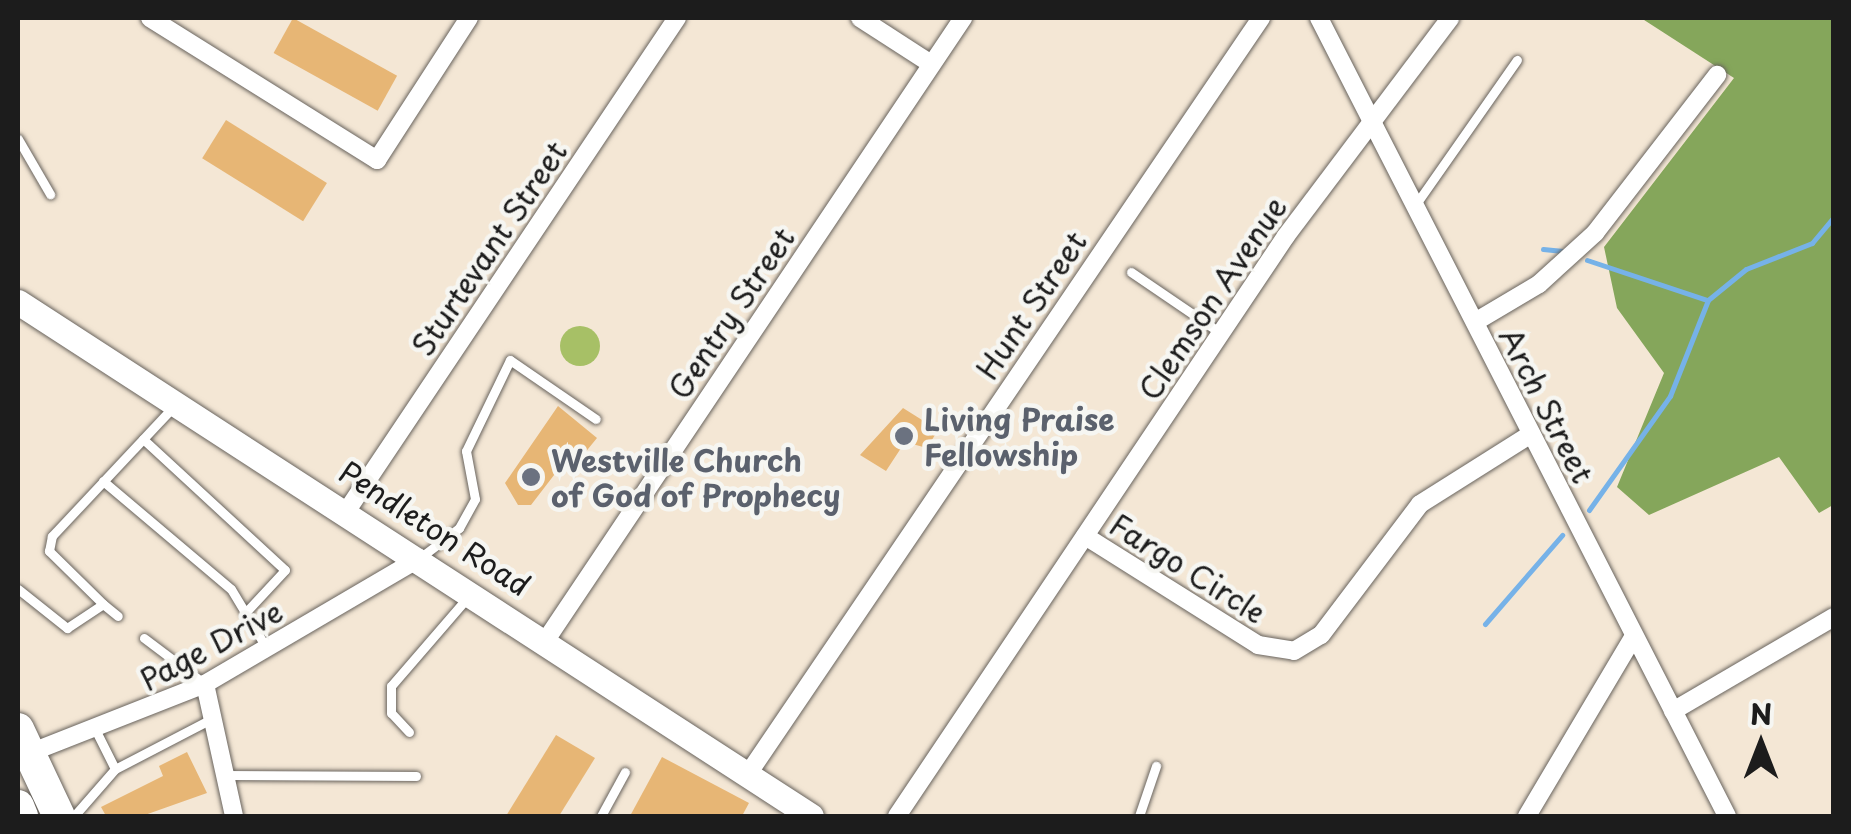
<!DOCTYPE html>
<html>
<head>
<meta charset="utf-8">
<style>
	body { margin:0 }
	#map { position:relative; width:1851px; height:834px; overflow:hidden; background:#f4e7d5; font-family:"Playpen Sans",sans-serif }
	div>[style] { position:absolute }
	.green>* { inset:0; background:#a7c066 }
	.round { border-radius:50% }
	.forest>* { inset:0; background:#85a65b }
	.stream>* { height:5px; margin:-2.5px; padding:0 2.5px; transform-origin:2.5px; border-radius:2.5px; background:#76b2e8 }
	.building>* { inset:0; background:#e7b675; transform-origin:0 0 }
	.roads { filter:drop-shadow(0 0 2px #68635d) drop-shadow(0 0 2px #68635d) }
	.lane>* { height:9px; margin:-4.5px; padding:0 4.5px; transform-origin:4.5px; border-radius:4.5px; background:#fff }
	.street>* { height:18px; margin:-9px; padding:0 9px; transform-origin:9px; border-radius:9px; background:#fff }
	.secondary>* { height:25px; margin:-12.5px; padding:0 12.5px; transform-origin:12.5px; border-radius:12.5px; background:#fff }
	.highway>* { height:32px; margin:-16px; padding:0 16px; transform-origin:16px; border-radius:16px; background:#fff }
	.dots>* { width:28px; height:28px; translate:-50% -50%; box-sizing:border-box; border:5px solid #f6f6f2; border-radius:50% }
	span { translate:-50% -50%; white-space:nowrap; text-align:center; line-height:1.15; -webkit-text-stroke:9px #f6f6f2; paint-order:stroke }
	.street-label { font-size:30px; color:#1c1c1c }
	.worship-label { font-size:30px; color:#5b616d; font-weight:700 }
	.left { translate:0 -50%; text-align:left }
	.frame { position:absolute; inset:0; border:20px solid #1c1c1c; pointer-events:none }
	.north { position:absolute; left:1711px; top:694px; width:100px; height:100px; -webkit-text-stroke:8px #f6f6f2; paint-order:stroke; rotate:0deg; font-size:28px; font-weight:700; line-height:40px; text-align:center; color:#1c1c1c }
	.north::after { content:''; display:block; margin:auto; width:35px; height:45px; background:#1c1c1c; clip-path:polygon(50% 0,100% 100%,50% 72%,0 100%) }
</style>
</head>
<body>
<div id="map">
	<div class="green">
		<div class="round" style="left:560px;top:326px;width:40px;height:40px"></div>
	</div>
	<div class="forest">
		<div style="clip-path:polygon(1641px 18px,1833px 18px,1833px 505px,1819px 513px,1779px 457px,1649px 515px,1617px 487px,1664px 373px,1617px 308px,1604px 247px,1734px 78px)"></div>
	</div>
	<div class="stream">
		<div style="left:1543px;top:249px;width:20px;rotate:6deg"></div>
		<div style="left:1587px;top:260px;width:126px;rotate:18.4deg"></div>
		<div style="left:1589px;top:510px;width:140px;rotate:-54.6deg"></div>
		<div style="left:1670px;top:396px;width:103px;rotate:-68.4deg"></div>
		<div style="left:1708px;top:300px;width:49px;rotate:-39.2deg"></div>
		<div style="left:1746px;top:269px;width:71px;rotate:-21.5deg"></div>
		<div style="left:1812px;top:243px;width:34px;rotate:-50deg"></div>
		<div style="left:1485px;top:624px;width:118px;rotate:-49.1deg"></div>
	</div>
	<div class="building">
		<div style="left:293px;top:18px;width:119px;height:40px;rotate:29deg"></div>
		<div style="left:226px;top:120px;width:119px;height:45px;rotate:32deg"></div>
		<div style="clip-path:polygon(558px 406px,597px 438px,579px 460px,571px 453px,531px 505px,518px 505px,505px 483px)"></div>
		<div style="clip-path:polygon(903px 408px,938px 430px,927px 448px,905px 442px,886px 471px,860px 455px)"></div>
		<div style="clip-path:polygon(556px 735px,595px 758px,559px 816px,506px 816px)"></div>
		<div style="clip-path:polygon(187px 752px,207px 793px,142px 816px,106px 816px,101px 807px,163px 776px,159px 766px)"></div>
		<div style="clip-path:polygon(662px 757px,749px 803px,742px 816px,630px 816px)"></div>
	</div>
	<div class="roads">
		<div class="lane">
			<div style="left:18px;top:139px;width:64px;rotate:59.8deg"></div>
			<div style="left:1416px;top:204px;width:176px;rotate:-55deg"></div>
			<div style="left:1131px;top:272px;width:107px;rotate:34.3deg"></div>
			<div style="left:143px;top:439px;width:193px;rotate:42.7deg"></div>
			<div style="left:285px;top:570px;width:57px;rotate:132.9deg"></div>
			<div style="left:103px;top:481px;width:167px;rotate:40.2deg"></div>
			<div style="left:231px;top:589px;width:70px;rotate:59deg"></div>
			<div style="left:421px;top:557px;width:48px;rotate:-37.3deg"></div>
			<div style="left:459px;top:528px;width:33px;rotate:-61deg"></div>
			<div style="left:475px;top:499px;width:49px;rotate:-100.6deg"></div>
			<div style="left:466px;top:451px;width:101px;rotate:-64.2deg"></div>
			<div style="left:510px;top:360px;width:104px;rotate:34.5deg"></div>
			<div style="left:18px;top:589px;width:63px;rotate:38.5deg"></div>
			<div style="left:67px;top:628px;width:43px;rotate:-33.7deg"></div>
			<div style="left:103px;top:604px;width:76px;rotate:-135.5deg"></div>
			<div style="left:49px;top:551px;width:15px;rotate:-79deg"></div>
			<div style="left:52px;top:536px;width:177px;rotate:-46.8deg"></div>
			<div style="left:103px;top:604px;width:19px;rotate:39deg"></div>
			<div style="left:144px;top:638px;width:76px;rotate:37deg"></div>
			<div style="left:96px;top:731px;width:42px;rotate:63.4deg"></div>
			<div style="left:115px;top:769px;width:110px;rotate:-27.5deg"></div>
			<div style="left:409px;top:732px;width:26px;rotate:-133deg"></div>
			<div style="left:391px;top:713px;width:27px;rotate:-90deg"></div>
			<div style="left:391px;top:686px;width:116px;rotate:-49.2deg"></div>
			<div style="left:229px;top:775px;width:187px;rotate:0.3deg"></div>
			<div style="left:74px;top:816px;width:62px;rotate:-48.9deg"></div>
			<div style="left:601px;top:816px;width:50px;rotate:-61.4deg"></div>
			<div style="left:1139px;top:816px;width:53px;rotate:-71.2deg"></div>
		</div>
		<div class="street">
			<div style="left:150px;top:18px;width:268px;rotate:32deg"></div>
			<div style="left:377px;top:160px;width:169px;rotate:-57.1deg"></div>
			<div style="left:860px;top:18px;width:85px;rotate:32.9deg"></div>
			<div style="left:1319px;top:18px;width:896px;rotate:62.92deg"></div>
			<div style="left:1475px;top:322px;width:74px;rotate:-30.7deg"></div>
			<div style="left:1539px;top:284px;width:76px;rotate:-42.3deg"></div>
			<div style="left:1595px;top:233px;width:200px;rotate:-52.3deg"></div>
			<div style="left:348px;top:509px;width:591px;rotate:-56.18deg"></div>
			<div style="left:1085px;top:536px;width:204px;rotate:32.2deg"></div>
			<div style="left:1258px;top:645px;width:36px;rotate:9deg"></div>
			<div style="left:1294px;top:651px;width:31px;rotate:-31deg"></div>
			<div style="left:1321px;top:635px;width:164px;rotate:-52.9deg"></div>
			<div style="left:1420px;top:504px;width:131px;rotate:-32.2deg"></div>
			<div style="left:546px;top:640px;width:749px;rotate:-56.16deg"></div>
			<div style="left:205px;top:684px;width:135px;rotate:77.6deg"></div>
			<div style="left:1673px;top:711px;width:186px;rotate:-30.3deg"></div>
			<div style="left:22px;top:756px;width:197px;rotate:-21.5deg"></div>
			<div style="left:205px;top:684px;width:249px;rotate:-30.4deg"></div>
			<div style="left:748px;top:774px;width:914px;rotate:-55.84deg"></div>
			<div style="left:897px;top:816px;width:698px;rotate:-56.15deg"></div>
			<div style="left:1286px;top:236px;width:273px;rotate:-53deg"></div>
			<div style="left:1527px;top:816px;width:209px;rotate:-59.3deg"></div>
		</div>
		<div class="secondary">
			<div style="left:18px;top:302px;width:945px;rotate:32.95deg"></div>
		</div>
		<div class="highway">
			<div style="left:18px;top:729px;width:96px;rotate:64.8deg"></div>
			<div style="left:18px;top:806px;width:11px;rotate:68deg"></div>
		</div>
	</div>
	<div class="dots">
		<div style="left:904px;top:436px;background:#6b7280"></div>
		<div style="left:531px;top:477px;background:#6b7280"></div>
	</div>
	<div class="street-label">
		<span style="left:489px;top:248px;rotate:-56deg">Sturtevant Street</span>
		<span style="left:1212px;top:298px;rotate:-56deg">Clemson Avenue</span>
		<span style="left:1031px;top:305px;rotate:-56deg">Hunt Street</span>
		<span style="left:731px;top:313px;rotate:-56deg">Gentry Street</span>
		<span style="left:1547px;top:405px;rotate:63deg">Arch Street</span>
		<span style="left:435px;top:528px;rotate:33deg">Pendleton Road</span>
		<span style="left:1188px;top:568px;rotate:32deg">Fargo Circle</span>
		<span style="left:211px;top:645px;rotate:-28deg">Page Drive</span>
	</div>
	<div class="worship-label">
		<span class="left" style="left:924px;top:436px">Living Praise<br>Fellowship</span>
		<span class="left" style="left:551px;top:477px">Westville Church<br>of God of Prophecy</span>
	</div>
	<div class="frame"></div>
	<div class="north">N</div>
</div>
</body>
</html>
